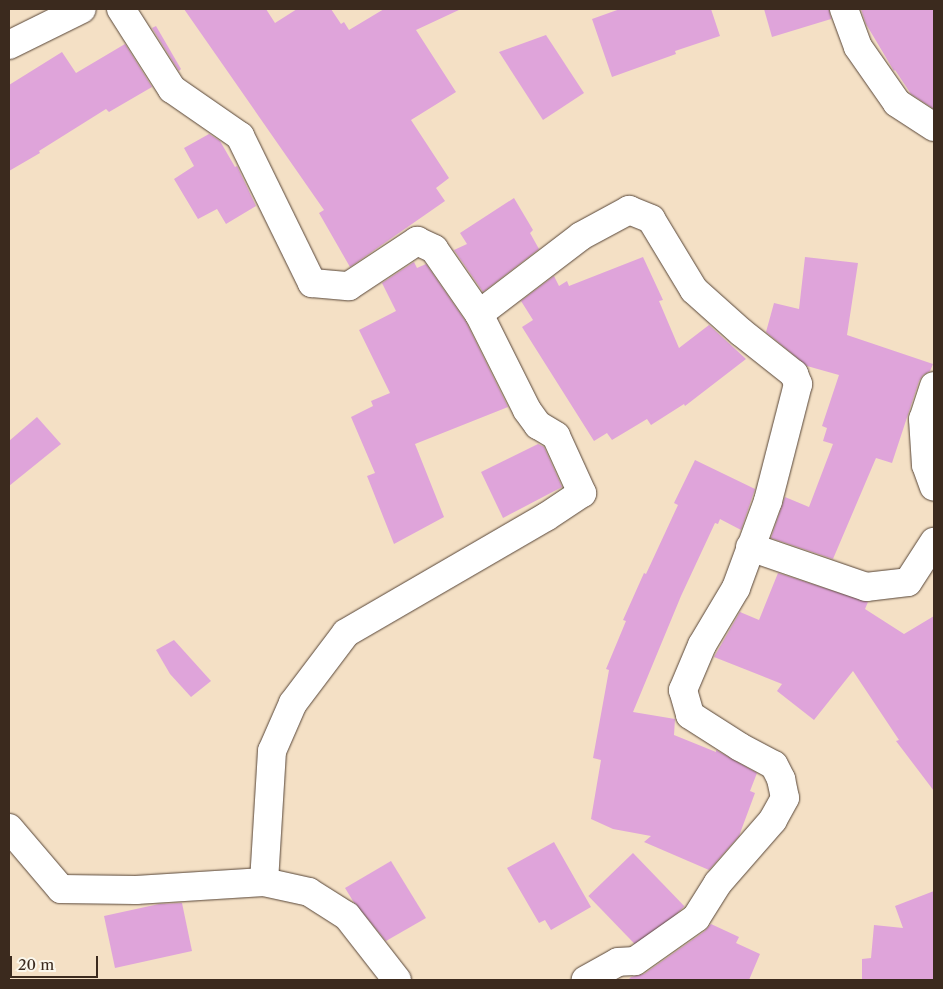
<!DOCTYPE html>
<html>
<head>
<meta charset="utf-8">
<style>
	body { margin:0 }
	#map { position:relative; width:943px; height:989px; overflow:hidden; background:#f4e0c5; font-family:"Libre Caslon Text",serif }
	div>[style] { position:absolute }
	.building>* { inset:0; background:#dfa4da; transform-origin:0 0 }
	.roads { filter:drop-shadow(0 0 1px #574537) drop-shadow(0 0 1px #574537) }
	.minor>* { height:28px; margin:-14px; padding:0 14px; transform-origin:14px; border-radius:14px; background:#fff }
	span { translate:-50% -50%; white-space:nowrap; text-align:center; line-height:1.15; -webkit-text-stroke:4px #fbf7ec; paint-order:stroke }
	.frame { position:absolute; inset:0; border:10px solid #3b2a1e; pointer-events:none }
	.scale { position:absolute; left:10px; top:956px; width:88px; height:22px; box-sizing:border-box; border:2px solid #3b2a1e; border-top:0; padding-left:6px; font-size:15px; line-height:18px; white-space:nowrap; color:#3b2a1e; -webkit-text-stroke:4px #fbf7ec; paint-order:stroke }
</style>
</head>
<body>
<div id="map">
	<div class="building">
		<div style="clip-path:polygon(184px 9px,266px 9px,275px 23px,297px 9px,331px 9px,341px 24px,344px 22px,349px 30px,384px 9px,461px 9px,416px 30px,456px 92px,411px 120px,449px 178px,436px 188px,445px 201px,350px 267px,319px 213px,324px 210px)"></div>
		<div style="clip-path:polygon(620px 9px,711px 9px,720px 36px,675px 51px,676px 54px,612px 77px,592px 19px)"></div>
		<div style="clip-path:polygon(764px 9px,829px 9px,831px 19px,772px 37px)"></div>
		<div style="clip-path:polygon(861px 9px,934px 9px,934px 109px,911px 94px,895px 70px,894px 71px,866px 24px)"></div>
		<div style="clip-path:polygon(156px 26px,181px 69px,179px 71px,152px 28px)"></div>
		<div style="clip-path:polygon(546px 35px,584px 93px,543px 120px,499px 52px)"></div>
		<div style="clip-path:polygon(125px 44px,152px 87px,109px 112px,106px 109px,39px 151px,40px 153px,9px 171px,9px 85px,62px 52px,76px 73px)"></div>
		<div style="clip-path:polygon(209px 134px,220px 141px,235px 167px,237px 166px,256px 206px,226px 224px,217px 209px,198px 219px,174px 179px,194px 166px,184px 148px)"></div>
		<div style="clip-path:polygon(514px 198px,533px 230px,530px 233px,539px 249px,483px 292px,454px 250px,467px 244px,460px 233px)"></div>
		<div style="clip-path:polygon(643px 257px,663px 300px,659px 301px,679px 348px,709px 325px,746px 359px,685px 406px,684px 404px,651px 425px,647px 419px,612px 440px,607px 433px,594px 441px,522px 327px,533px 320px,521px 301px,554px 276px,559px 286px,567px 281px,569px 286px)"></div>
		<div style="clip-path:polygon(805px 257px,858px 263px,847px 335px,933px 364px,930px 371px,923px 375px,919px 381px,892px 463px,876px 458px,833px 559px,771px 538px,785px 497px,809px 507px,833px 444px,823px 441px,827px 428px,822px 426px,839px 375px,807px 366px,766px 332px,774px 303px,799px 309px)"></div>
		<div style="clip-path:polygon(414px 262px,417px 268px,426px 264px,466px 322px,508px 407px,415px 444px,444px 517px,394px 544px,367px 476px,375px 473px,351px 417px,373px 406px,371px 401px,390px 393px,359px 330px,396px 311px,382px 283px)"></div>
		<div style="clip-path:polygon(37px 417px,61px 444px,9px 486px,9px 441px)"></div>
		<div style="clip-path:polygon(538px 444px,544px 447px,562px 487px,503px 518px,481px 472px)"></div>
		<div style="clip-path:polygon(695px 460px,755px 489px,741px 530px,720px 519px,718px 524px,715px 523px,681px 596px,633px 712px,675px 719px,674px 735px,716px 752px,716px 750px,757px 773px,750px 791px,755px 793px,739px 836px,709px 870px,644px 842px,651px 836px,613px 829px,591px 819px,601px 760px,593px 758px,609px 670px,606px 669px,626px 621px,623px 620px,644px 573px,646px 574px,678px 505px,674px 503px)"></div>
		<div style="clip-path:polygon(778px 573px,868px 602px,865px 609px,904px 634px,934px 616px,934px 791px,896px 741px,899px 740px,853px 671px,814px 720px,777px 691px,782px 684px,714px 657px,740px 612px,759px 620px)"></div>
		<div style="clip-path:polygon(174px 640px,211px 681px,191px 697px,170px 674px,156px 650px)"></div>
		<div style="clip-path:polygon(554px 842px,591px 907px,551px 930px,545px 920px,539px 923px,507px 868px)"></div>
		<div style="left:633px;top:853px;width:74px;height:62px;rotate:46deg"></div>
		<div style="clip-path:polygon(391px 861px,426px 918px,386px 941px,353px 901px,345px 888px)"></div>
		<div style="clip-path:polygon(934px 891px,934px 980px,862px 980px,862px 959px,871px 958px,874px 925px,903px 928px,895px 906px)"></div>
		<div style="clip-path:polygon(182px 903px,192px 951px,115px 968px,104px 916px,159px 904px)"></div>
		<div style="clip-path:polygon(711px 924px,739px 937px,736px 943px,760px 954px,749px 980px,628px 980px,631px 977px,644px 974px,705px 931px)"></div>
	</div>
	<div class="roads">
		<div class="minor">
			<div style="left:121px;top:9px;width:95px;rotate:57.5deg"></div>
			<div style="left:172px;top:89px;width:83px;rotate:34.7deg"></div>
			<div style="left:240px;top:136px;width:164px;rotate:63.9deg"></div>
			<div style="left:312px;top:283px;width:37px;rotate:5deg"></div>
			<div style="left:349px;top:286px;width:82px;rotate:-33.5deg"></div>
			<div style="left:417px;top:241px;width:19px;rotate:25deg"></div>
			<div style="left:434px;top:249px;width:79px;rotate:55.3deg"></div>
			<div style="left:479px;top:314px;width:107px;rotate:63.4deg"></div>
			<div style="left:527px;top:410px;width:19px;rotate:54deg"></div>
			<div style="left:538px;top:425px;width:21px;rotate:31deg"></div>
			<div style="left:556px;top:436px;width:63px;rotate:65.5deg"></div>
			<div style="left:582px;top:493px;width:43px;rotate:146.3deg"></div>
			<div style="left:546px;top:517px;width:231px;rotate:149.9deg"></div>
			<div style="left:346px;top:633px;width:88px;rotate:127.1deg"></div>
			<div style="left:293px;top:703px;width:52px;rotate:113.6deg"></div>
			<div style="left:272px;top:751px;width:131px;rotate:93.5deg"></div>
			<div style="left:844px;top:9px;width:40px;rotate:69.8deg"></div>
			<div style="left:858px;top:47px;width:68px;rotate:55.1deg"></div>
			<div style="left:897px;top:103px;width:44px;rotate:33deg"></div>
			<div style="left:9px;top:45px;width:81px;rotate:-26.3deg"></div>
			<div style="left:479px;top:314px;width:128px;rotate:-37.4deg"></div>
			<div style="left:581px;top:236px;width:55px;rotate:-28.4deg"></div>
			<div style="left:629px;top:210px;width:24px;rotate:22deg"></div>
			<div style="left:651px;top:219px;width:83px;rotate:58.8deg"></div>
			<div style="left:694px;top:290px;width:63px;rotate:41.8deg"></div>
			<div style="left:741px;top:332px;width:68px;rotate:38.4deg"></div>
			<div style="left:794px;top:374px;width:11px;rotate:68deg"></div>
			<div style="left:798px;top:384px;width:121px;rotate:104.4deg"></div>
			<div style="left:768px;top:501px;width:93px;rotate:110.2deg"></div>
			<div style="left:736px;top:588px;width:66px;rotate:120.8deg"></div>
			<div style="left:702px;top:645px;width:49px;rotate:112.9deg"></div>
			<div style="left:683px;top:690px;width:26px;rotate:74deg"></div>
			<div style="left:690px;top:715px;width:59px;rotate:32.6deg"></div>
			<div style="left:740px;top:747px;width:38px;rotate:28deg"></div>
			<div style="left:774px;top:765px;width:16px;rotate:63deg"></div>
			<div style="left:781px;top:779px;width:19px;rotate:78deg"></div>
			<div style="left:785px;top:798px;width:25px;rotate:119deg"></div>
			<div style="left:773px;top:820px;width:84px;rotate:131.1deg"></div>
			<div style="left:718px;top:883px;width:41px;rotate:122.2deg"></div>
			<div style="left:696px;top:918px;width:75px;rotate:144.8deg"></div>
			<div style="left:635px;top:961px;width:17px;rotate:177deg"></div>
			<div style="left:618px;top:962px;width:37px;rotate:151deg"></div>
			<div style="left:934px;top:386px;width:35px;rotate:108deg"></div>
			<div style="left:923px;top:419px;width:46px;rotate:86.3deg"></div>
			<div style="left:926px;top:465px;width:23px;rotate:70deg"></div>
			<div style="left:750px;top:547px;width:123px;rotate:19deg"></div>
			<div style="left:866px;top:587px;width:42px;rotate:-6.8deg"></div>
			<div style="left:908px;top:582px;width:48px;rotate:-57deg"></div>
			<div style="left:9px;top:828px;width:80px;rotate:49.6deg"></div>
			<div style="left:61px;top:889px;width:75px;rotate:0.8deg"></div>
			<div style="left:136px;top:890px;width:128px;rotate:-3.6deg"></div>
			<div style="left:264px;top:882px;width:46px;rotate:12.5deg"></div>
			<div style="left:309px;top:892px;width:45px;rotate:32.3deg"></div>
			<div style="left:347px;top:916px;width:81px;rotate:52deg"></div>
		</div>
	</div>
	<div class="frame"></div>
	<div class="scale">20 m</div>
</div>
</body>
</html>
